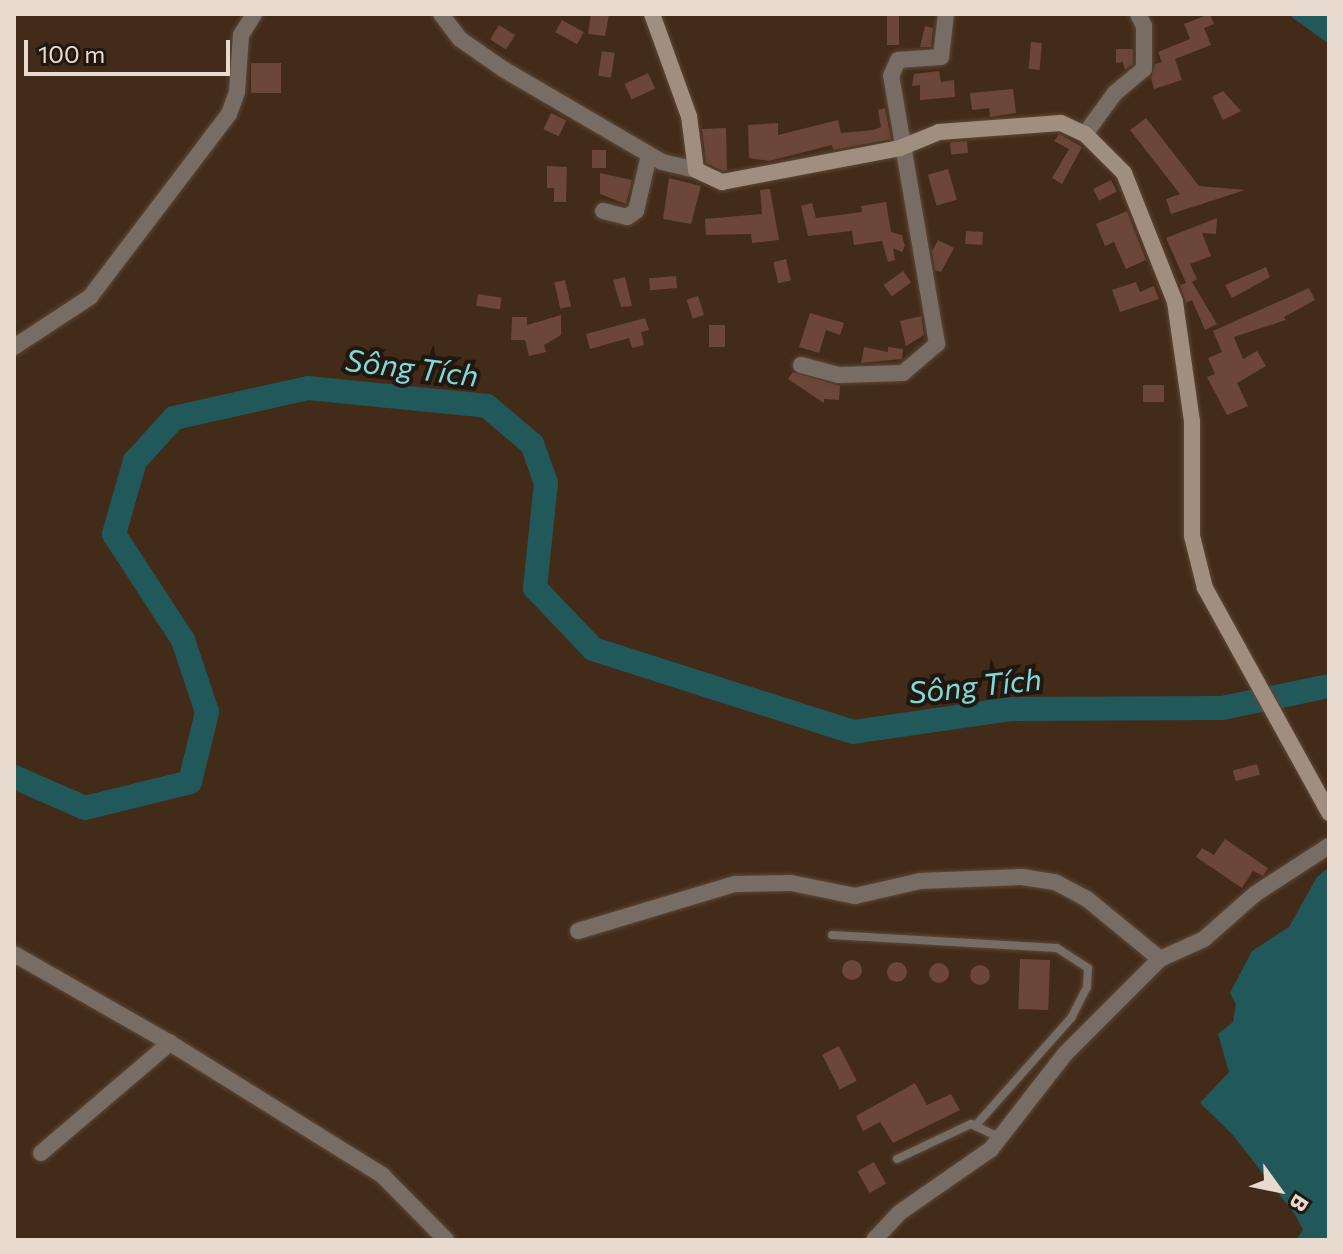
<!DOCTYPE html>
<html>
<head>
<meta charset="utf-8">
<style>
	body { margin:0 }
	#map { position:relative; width:1343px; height:1254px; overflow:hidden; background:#422b19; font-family:Commissioner,sans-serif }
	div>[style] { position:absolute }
	.water>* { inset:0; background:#21595a }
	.river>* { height:24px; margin:-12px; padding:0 12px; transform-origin:12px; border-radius:12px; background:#21595a }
	.building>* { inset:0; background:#6c4638; transform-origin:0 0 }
	.round { border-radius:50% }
	.roads { filter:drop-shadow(0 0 2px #5d4736) drop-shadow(0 0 2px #5d4736) }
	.lane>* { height:8px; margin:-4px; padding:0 4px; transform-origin:4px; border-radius:4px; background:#786d64 }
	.street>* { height:16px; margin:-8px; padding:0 8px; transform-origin:8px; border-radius:8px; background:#786d64 }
	.secondary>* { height:16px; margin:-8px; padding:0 8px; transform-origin:8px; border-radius:8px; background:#a08e7f }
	span { translate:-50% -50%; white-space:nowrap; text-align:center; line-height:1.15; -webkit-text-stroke:8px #21170f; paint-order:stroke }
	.water-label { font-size:30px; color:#7ed9db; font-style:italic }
	.frame { position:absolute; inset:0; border:16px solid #e9dacf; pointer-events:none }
	.north { position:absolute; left:1239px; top:1150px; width:80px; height:80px; -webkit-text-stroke:6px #21170f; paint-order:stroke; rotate:123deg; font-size:22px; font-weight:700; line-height:32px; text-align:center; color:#e9dacf }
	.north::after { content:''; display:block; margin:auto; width:28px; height:36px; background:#e9dacf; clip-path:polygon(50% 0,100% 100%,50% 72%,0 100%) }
	.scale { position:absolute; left:24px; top:40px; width:206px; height:36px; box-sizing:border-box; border:4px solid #e9dacf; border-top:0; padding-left:10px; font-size:24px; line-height:28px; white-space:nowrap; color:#e9dacf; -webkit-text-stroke:6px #21170f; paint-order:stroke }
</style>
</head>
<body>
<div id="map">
	<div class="water">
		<div style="clip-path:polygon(1290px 14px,1329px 14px,1329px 44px,1293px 18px)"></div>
		<div style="clip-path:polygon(1329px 867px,1329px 1240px,1296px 1240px,1303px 1230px,1296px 1216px,1232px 1134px,1200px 1103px,1229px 1072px,1218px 1034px,1233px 1022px,1236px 1004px,1230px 993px,1252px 951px,1289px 927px,1317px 877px)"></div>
	</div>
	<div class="river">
		<div style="left:14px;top:777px;width:77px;rotate:23.6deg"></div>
		<div style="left:85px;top:808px;width:108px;rotate:-13.9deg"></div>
		<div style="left:190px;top:782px;width:72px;rotate:-76.3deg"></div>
		<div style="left:207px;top:712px;width:76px;rotate:-108.4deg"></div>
		<div style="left:183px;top:640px;width:126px;rotate:-123.1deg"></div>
		<div style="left:114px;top:534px;width:76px;rotate:-74deg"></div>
		<div style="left:135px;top:461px;width:58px;rotate:-47.8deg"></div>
		<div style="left:174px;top:418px;width:137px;rotate:-12.6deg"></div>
		<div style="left:308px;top:388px;width:180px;rotate:5.7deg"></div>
		<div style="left:487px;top:406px;width:59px;rotate:40.2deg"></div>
		<div style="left:532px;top:444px;width:41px;rotate:70.3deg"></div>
		<div style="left:546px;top:483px;width:106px;rotate:96deg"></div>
		<div style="left:535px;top:588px;width:84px;rotate:46.4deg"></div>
		<div style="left:593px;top:649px;width:273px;rotate:17.7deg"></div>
		<div style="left:853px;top:732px;width:159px;rotate:-8.3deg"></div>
		<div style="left:1010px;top:709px;width:212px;rotate:-0.3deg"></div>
		<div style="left:1222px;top:708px;width:109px;rotate:-11.6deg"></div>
	</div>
	<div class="building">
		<div style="clip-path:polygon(591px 14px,609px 14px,605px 36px,588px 34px)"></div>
		<div style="left:887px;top:14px;width:12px;height:31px"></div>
		<div style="clip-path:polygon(1210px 14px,1214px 24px,1204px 28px,1211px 45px,1175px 59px,1182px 80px,1154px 89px,1151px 78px,1155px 64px,1162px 62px,1158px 52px,1190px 39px,1184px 24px)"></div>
		<div style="left:562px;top:20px;width:25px;height:14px;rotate:29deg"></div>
		<div style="left:499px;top:25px;width:19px;height:17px;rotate:32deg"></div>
		<div style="clip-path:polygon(925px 26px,933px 28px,931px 47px,920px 47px)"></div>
		<div style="left:1031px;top:42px;width:11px;height:27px;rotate:5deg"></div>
		<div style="clip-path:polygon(1116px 49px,1133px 49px,1133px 64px,1125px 70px,1123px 62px,1116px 63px)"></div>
		<div style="left:602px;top:51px;width:13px;height:25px;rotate:9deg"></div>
		<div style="left:251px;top:63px;width:30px;height:30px"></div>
		<div style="clip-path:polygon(939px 71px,941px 82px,954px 80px,955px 97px,920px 100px,920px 85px,912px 86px,914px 74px)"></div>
		<div style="left:648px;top:73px;width:17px;height:26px;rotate:65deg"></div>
		<div style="clip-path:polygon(1013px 89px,1016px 113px,990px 117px,989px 108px,972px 110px,970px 93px)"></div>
		<div style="clip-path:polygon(1223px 91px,1241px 111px,1223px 120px,1212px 97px)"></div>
		<div style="clip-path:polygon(885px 108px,891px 139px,833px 150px,832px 145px,769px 161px,749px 158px,748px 125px,778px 123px,778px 135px,838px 120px,841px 133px,873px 130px,881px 127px,878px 110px)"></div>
		<div style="left:551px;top:113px;width:17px;height:18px;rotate:25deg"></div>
		<div style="clip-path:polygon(1146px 118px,1199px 186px,1245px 190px,1171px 214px,1166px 199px,1180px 194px,1130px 130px)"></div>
		<div style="clip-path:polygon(726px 128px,727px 170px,723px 171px,706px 163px,702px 129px)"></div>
		<div style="clip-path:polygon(1059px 134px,1082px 147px,1062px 184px,1052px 178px,1069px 149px,1054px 141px)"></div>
		<div style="left:967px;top:141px;width:12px;height:17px;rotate:85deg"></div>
		<div style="left:592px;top:150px;width:14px;height:18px"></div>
		<div style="clip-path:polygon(547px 166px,567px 167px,566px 202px,554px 202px,554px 188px,547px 188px)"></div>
		<div style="left:948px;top:169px;width:32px;height:21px;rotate:74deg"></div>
		<div style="clip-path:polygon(600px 173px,632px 180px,626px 204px,600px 194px)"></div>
		<div style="clip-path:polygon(669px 178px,701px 186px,691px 224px,663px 219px)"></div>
		<div style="left:1111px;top:180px;width:13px;height:20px;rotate:63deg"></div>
		<div style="clip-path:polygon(770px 189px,779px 240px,752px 243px,751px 234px,706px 235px,705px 219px,762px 214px,760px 190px)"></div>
		<div style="clip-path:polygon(886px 202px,891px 232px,902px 235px,905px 246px,902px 252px,893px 248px,895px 260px,888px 262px,882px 241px,854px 245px,852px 231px,808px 236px,801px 206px,812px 203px,816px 218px,862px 212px,861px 206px)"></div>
		<div style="clip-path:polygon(1127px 211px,1146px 260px,1126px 269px,1114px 242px,1105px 246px,1096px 224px)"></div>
		<div style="clip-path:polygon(1217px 218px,1216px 234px,1202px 233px,1211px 256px,1190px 264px,1197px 279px,1192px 282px,1217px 324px,1205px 330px,1192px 300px,1186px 303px,1180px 285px,1186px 283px,1166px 238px)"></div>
		<div style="left:966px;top:231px;width:17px;height:13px;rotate:3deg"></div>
		<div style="clip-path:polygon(938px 240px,954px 248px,941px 272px,935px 270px,932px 251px)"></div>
		<div style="left:786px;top:259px;width:22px;height:13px;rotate:77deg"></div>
		<div style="clip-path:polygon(1266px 267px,1270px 277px,1232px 298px,1225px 285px)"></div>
		<div style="left:903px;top:271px;width:14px;height:24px;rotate:54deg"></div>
		<div style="left:676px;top:276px;width:12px;height:27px;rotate:85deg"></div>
		<div style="clip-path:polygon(625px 277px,632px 306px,621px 307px,613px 280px)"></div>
		<div style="left:565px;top:280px;width:27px;height:11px;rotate:77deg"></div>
		<div style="clip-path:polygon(1136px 282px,1140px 292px,1154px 286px,1159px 299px,1120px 312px,1112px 290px)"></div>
		<div style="clip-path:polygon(1309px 288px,1315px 300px,1284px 317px,1286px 320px,1234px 337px,1243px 359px,1257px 351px,1266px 366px,1237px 383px,1248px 406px,1227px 415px,1207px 377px,1215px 374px,1208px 358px,1222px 352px,1213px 331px)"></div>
		<div style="left:478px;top:294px;width:24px;height:12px;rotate:9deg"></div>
		<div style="left:698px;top:296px;width:20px;height:12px;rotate:72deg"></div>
		<div style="clip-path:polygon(810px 313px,844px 323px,840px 335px,826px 330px,819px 353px,799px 347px)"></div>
		<div style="clip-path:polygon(561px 315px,561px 335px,544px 345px,546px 352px,529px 356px,525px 340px,511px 340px,512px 317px,527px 317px,527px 325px)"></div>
		<div style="clip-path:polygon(921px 316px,924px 335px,906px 346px,900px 321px)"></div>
		<div style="clip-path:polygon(645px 318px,649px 330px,641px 332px,644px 345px,632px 348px,629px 338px,590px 349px,586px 334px)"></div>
		<div style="left:709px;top:325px;width:16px;height:22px"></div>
		<div style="clip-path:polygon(864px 347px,888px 352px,888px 347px,903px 349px,902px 359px,861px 363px)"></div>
		<div style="clip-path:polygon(793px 372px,840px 386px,839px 400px,824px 399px,824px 403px,788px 379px)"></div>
		<div style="left:1143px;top:385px;width:21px;height:17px"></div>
		<div style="left:1257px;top:764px;width:11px;height:25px;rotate:75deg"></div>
		<div style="clip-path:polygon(1225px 839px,1268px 868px,1263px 876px,1253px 871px,1242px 888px,1196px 857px,1202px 848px,1214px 855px)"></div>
		<div style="left:1020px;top:959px;width:30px;height:50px;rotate:2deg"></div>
		<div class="round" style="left:842px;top:960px;width:20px;height:20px"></div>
		<div class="round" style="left:887px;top:962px;width:20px;height:20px"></div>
		<div class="round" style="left:929px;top:963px;width:20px;height:20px"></div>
		<div class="round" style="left:970px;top:965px;width:20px;height:20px"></div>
		<div style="left:839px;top:1046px;width:39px;height:19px;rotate:63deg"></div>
		<div style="clip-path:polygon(915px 1083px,927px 1105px,951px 1094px,960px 1110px,893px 1143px,880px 1122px,863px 1131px,856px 1116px)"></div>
		<div style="left:874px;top:1162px;width:25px;height:19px;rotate:61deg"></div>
	</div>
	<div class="roads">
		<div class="lane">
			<div style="left:832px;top:935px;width:225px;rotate:3.3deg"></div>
			<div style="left:1057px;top:948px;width:37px;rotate:33deg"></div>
			<div style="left:1088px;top:968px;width:19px;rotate:93deg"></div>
			<div style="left:1087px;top:987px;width:34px;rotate:117deg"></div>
			<div style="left:1072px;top:1017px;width:143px;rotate:131.6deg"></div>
			<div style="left:897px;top:1159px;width:82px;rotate:-25.3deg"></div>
			<div style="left:971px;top:1124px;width:31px;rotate:25deg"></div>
		</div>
		<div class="street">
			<div style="left:441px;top:14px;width:31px;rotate:53deg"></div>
			<div style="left:460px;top:39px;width:52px;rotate:34.9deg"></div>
			<div style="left:503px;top:69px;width:184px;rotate:30.3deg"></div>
			<div style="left:662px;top:162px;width:35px;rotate:13deg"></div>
			<div style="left:1085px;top:134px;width:51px;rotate:-53.8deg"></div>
			<div style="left:1115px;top:93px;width:38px;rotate:-40deg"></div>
			<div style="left:1144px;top:69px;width:43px;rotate:-90deg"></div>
			<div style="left:1144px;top:26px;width:13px;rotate:-117deg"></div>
			<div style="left:603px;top:211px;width:25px;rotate:14deg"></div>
			<div style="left:627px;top:217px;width:11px;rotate:-34deg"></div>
			<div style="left:636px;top:211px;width:57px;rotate:-76.9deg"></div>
			<div style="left:14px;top:347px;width:91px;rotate:-33.3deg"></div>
			<div style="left:90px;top:297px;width:230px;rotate:-52.8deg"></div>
			<div style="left:229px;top:114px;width:23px;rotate:-70deg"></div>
			<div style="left:237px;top:92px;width:57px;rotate:-86deg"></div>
			<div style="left:241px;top:35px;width:25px;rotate:-58deg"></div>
			<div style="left:801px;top:365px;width:39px;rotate:15deg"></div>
			<div style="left:839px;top:375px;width:64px;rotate:-1.8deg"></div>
			<div style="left:903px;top:373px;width:45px;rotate:-40.5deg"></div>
			<div style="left:937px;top:344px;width:272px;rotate:-99.7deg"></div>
			<div style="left:891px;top:76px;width:17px;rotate:-66deg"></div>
			<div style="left:898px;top:60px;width:43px;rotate:-4deg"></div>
			<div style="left:941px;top:57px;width:43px;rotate:-83.4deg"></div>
			<div style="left:578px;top:931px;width:164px;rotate:-16.7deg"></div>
			<div style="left:735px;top:884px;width:56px;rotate:-1deg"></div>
			<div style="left:791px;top:883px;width:65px;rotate:11.5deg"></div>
			<div style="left:855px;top:896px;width:67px;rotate:-13deg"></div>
			<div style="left:920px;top:881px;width:102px;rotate:-2.2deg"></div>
			<div style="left:1022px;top:877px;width:33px;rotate:9deg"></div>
			<div style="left:1055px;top:882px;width:36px;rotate:28deg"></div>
			<div style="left:1087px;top:899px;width:94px;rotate:39.4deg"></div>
			<div style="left:14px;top:954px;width:180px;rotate:29.7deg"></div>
			<div style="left:41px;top:1153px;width:170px;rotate:-40.5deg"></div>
			<div style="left:170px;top:1043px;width:250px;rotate:31.9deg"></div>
			<div style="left:382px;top:1175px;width:91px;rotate:45.4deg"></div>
			<div style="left:874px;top:1240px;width:37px;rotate:-47deg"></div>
			<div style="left:899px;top:1213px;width:112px;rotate:-34.8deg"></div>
			<div style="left:991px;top:1149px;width:120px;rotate:-52.1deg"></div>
			<div style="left:1065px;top:1054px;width:134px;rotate:-45deg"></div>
			<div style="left:1160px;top:959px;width:48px;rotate:-24.4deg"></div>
			<div style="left:1204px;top:939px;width:68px;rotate:-41.4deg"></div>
			<div style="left:1255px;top:894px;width:88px;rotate:-33deg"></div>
		</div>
		<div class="secondary">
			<div style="left:652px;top:14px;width:109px;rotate:70.1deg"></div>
			<div style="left:689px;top:116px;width:54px;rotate:82.6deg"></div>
			<div style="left:696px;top:170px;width:29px;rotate:25deg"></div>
			<div style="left:722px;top:182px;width:181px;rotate:-10.8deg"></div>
			<div style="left:900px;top:148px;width:42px;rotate:-22.3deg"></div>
			<div style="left:939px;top:132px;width:122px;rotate:-4.2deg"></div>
			<div style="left:1061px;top:123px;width:26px;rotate:25deg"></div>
			<div style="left:1085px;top:134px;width:55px;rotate:45deg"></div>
			<div style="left:1124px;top:173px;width:139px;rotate:68.4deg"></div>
			<div style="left:1175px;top:302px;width:121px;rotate:81.9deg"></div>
			<div style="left:1192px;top:422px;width:114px;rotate:90deg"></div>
			<div style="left:1192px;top:536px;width:54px;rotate:76deg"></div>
			<div style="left:1205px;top:588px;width:257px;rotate:61.1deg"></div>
		</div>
	</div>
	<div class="water-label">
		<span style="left:412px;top:367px;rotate:7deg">Sông Tích</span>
		<span style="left:975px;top:685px;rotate:-6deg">Sông Tích</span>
	</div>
	<div class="frame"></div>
	<div class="north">B</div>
	<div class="scale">100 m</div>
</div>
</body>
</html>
